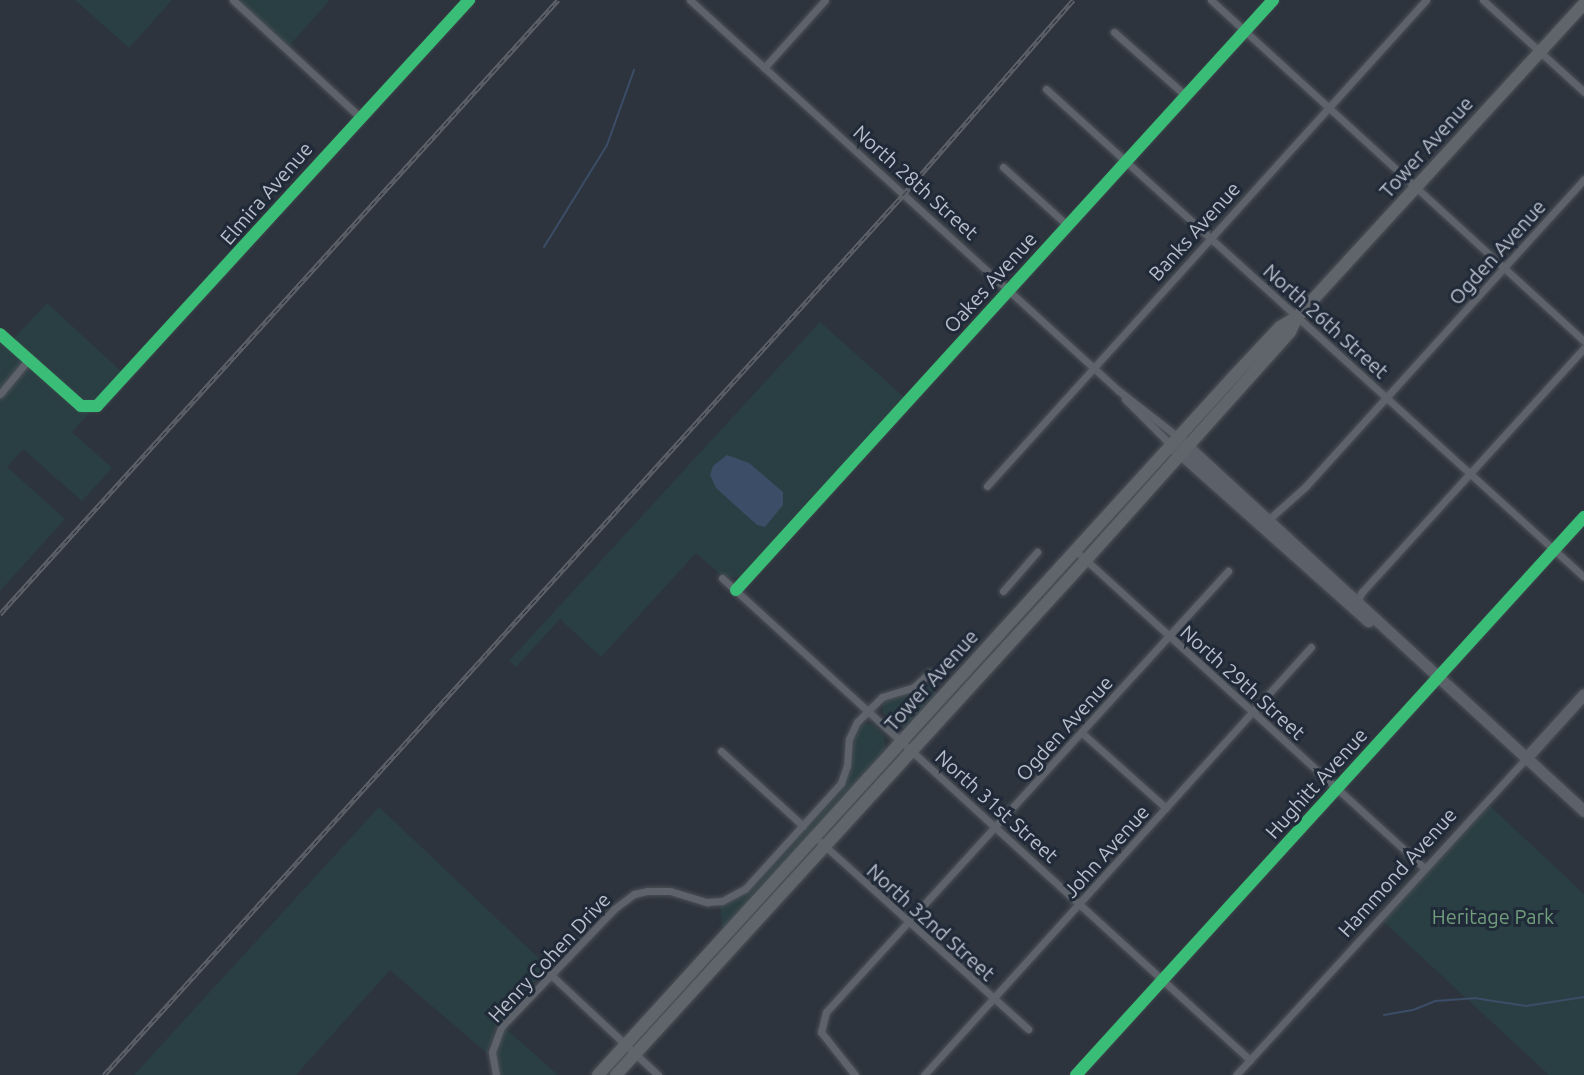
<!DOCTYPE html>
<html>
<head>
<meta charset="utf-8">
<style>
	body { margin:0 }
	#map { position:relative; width:1584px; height:1075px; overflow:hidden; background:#2d343d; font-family:Ubuntu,sans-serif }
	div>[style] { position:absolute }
	.green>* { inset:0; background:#2a3f43 }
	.water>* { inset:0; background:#3c4d68 }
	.stream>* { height:2px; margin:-1px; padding:0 1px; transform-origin:1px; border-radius:1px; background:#3c4d68 }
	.roads { filter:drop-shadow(0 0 2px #4c5057) drop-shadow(0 0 2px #4c5057) }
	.street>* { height:7px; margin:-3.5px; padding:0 3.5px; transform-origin:3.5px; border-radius:3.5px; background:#5e626a }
	.secondary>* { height:11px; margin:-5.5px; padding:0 5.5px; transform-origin:5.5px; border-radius:5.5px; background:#5c6169 }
	.primary>* { height:12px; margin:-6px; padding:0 6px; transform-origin:6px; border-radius:6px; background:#60656c }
	.rail>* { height:5px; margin-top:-2.5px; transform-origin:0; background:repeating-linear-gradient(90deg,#202a38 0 6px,#5c6168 0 12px); box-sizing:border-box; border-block:2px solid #5c6168 }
	.cycleway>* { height:12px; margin:-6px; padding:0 6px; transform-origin:6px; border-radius:6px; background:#3abd76 }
	span { translate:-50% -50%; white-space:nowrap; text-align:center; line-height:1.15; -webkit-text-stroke:6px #202a38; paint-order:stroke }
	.street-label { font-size:20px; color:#b9c0cc }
	.park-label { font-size:20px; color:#709d7b }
</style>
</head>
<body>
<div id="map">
	<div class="green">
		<div style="clip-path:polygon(75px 0,172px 0,129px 48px)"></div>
		<div style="clip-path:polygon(237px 0,330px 0,288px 47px)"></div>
		<div style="clip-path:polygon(47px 303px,124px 374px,72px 432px,112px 468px,82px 501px,23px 449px,7px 467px,65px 519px,0 591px,0 341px,7px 346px)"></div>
		<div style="clip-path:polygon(820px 322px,904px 397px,741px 577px,723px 577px,696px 553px,601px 657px,560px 619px,516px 667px,509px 661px)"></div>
		<div style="clip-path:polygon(926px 683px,939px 695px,906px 728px,897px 726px,883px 713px,883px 701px,914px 692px)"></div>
		<div style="clip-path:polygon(863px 724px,873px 725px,884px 736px,885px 749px,723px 933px,720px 905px,749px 891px,840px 791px,850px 772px,854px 738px)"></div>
		<div style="clip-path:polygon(1490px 806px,1584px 894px,1584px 1075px,1549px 1075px,1383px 921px)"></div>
		<div style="clip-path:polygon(379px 807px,545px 964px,542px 974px,495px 1027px,488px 1054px,390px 970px,296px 1075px,134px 1075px)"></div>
		<div style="clip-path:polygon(505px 1028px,558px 1075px,499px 1075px,497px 1052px)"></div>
	</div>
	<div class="water">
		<div style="clip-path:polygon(727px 455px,749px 463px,783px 492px,783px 505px,765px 527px,757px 525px,716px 488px,710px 475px,713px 466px)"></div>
	</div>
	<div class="stream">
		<div style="left:544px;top:247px;width:120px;rotate:-58.3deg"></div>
		<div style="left:607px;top:145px;width:80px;rotate:-70.2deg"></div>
		<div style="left:1384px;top:1015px;width:29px;rotate:-10deg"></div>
		<div style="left:1413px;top:1010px;width:24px;rotate:-22deg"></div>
		<div style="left:1435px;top:1001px;width:39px;rotate:-4deg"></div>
		<div style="left:1474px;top:998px;width:53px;rotate:8.7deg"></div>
		<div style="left:1526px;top:1006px;width:59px;rotate:-8.8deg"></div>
	</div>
	<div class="roads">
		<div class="street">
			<div style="left:233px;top:0;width:173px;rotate:42.7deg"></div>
			<div style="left:690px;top:0;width:580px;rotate:42.35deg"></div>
			<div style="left:1119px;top:391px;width:75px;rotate:37.9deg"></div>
			<div style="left:1211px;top:0;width:505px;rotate:42.43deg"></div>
			<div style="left:1483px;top:0;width:137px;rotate:42.3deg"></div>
			<div style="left:1114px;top:32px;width:96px;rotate:41.6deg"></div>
			<div style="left:764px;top:68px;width:91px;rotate:-48.1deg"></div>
			<div style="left:1046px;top:89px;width:726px;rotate:42.21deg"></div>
			<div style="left:1003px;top:167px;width:86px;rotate:42.2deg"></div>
			<div style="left:0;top:334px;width:108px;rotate:41.6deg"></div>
			<div style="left:81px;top:406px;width:16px"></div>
			<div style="left:97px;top:406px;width:551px;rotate:-47.5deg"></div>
			<div style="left:0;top:394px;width:44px;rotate:-50.5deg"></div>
			<div style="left:1125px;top:399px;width:65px;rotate:45deg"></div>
			<div style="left:987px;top:486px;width:655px;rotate:-47.91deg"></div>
			<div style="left:1268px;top:520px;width:50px;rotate:-41.7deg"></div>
			<div style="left:1305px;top:487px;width:416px;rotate:-47.8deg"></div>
			<div style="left:1076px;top:551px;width:471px;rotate:42.3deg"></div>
			<div style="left:722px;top:578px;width:715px;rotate:42.39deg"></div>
			<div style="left:736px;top:590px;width:798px;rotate:-47.69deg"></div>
			<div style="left:1003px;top:591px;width:52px;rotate:-48.9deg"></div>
			<div style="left:1355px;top:605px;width:15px;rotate:-62deg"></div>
			<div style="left:1362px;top:592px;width:330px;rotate:-47.7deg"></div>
			<div style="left:1081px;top:732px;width:114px;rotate:41.8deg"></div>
			<div style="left:721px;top:751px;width:111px;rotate:42.4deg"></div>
			<div style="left:815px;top:837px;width:287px;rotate:42deg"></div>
			<div style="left:550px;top:974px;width:148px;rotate:43.1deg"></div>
			<div style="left:496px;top:1075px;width:23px;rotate:-100deg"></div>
			<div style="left:492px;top:1052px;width:27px;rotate:-70deg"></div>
			<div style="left:501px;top:1027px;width:163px;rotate:-46.2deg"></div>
			<div style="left:614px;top:909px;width:25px;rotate:-37deg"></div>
			<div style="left:634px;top:894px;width:13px;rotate:-13deg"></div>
			<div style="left:647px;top:891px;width:23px"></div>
			<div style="left:670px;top:891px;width:39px;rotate:17deg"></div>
			<div style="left:707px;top:902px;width:15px;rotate:-4deg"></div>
			<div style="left:722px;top:901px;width:26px;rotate:-28deg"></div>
			<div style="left:745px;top:889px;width:143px;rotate:-47.8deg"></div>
			<div style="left:841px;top:783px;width:18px;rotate:-71deg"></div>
			<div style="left:847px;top:766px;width:27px;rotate:-86deg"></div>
			<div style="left:849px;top:739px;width:19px;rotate:-65deg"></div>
			<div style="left:857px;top:722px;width:35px;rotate:-45deg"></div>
			<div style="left:882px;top:697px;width:34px;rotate:-17deg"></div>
			<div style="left:914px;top:687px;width:21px;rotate:-43deg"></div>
			<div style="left:855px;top:1075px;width:55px;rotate:-128.3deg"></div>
			<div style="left:821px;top:1032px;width:21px;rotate:-76deg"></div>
			<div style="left:826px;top:1012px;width:597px;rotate:-47.65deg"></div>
			<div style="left:924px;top:1075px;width:577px;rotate:-47.88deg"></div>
			<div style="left:1076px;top:1075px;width:755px;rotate:-47.69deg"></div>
			<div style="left:1236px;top:1075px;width:430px;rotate:-47.5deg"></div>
		</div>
		<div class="secondary">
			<div style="left:1181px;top:440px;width:548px;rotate:42.63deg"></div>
			<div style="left:1175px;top:449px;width:259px;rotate:41.7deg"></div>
			<div style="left:1526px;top:758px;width:86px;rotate:-47.8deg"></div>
		</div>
		<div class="primary">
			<div style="left:598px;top:1075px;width:945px;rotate:-47.7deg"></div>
			<div style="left:1234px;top:376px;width:67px;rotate:-46.8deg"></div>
			<div style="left:1280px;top:327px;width:20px;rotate:-30deg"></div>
			<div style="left:616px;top:1075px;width:697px;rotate:-47.62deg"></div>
			<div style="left:1086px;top:560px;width:306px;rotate:-48.2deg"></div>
			<div style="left:1290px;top:332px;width:17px;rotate:-65deg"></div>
			<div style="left:1297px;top:317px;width:425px;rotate:-47.5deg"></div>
		</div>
	</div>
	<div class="rail">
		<div style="left:0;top:614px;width:830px;rotate:-47.74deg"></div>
		<div style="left:104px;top:1075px;width:1189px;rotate:-47.76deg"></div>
		<div style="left:903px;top:195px;width:259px;rotate:-48.9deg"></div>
	</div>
	<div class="cycleway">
		<div style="left:0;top:334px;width:108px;rotate:41.6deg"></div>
		<div style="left:81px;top:406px;width:16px"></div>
		<div style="left:97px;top:406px;width:551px;rotate:-47.5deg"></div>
		<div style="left:736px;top:590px;width:798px;rotate:-47.69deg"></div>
		<div style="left:1076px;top:1075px;width:755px;rotate:-47.69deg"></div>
	</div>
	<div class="street-label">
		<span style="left:1426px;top:147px;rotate:-48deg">Tower Avenue</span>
		<span style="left:916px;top:182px;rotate:42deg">North 28th Street</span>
		<span style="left:266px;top:193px;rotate:-49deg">Elmira Avenue</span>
		<span style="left:1194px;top:231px;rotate:-48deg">Banks Avenue</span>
		<span style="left:1497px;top:252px;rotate:-48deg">Ogden Avenue</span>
		<span style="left:990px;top:282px;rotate:-48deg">Oakes Avenue</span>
		<span style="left:1326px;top:321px;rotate:42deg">North 26th Street</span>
		<span style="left:931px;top:680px;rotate:-48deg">Tower Avenue</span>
		<span style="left:1243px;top:682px;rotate:42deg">North 29th Street</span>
		<span style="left:1064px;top:728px;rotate:-48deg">Ogden Avenue</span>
		<span style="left:1316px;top:783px;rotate:-48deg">Hughitt Avenue</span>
		<span style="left:997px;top:806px;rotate:42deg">North 31st Street</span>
		<span style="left:1106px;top:851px;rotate:-48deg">John Avenue</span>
		<span style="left:1397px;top:872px;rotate:-48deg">Hammond Avenue</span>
		<span style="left:931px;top:922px;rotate:42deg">North 32nd Street</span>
		<span style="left:549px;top:957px;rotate:-47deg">Henry Cohen Drive</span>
	</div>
	<div class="park-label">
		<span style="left:1493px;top:916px">Heritage Park</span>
	</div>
</div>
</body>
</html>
